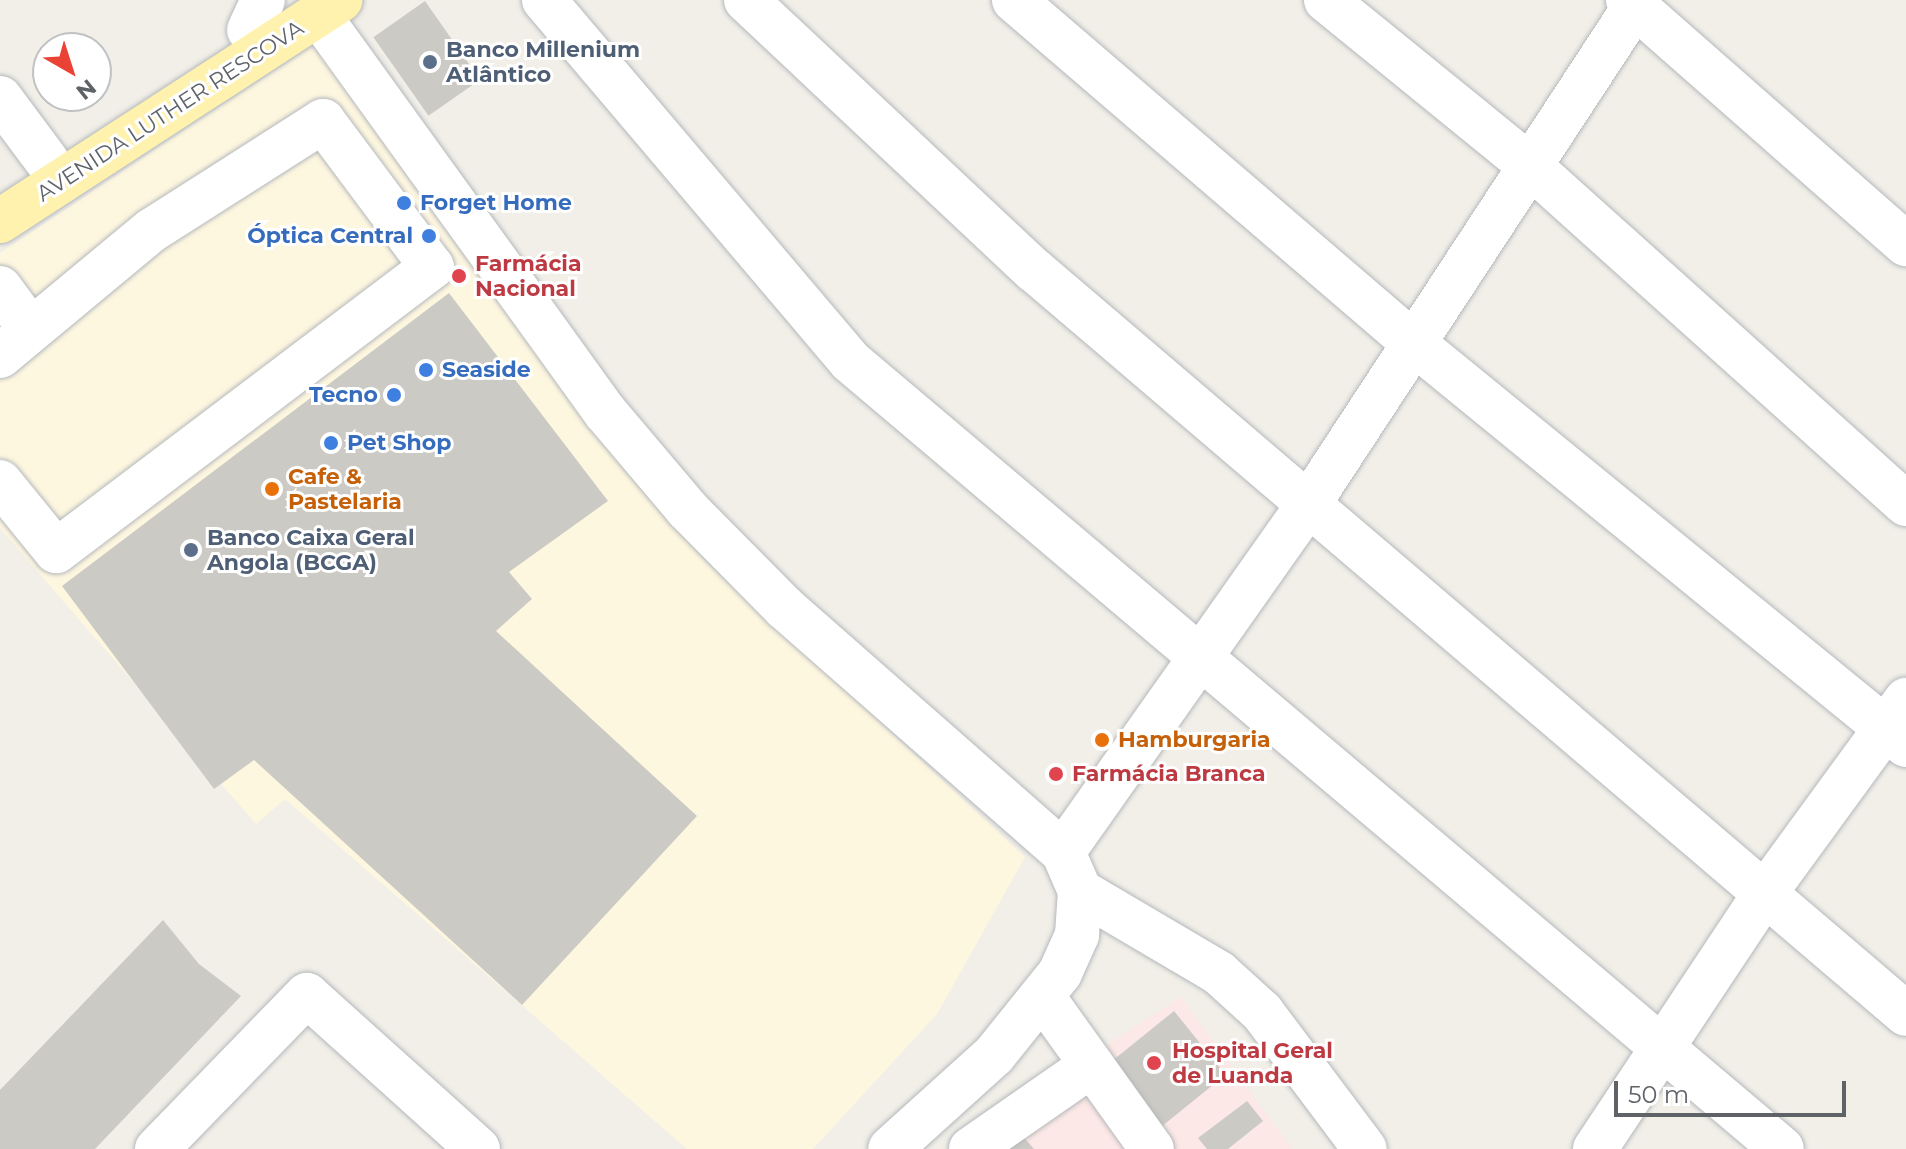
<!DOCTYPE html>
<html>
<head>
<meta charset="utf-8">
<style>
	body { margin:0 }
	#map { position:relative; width:1906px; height:1149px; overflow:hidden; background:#f1efe8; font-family:Montserrat,sans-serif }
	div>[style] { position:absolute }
	.commercial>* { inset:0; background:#fef7e0 }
	.medical>* { inset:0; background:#fce8e6 }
	.building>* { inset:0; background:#cccac5; transform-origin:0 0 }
	.roads { filter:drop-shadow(0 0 2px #b5b8bc) drop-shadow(0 0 2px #b5b8bc) }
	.minor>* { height:44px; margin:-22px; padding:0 22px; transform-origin:22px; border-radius:22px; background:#fff }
	.major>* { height:44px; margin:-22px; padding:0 22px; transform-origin:22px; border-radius:22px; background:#fff2af }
	.dots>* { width:22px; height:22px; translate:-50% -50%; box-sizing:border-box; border:4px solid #fff; border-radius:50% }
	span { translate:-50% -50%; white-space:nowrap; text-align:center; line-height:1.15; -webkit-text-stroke:6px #fff; paint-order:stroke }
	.service-label { font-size:22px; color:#4e5e75; font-weight:700 }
	.left { translate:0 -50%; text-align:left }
	.street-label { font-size:22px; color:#5f6368 }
	.shop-label { font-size:22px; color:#366cbe; font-weight:700 }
	.right { translate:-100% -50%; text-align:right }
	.health-label { font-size:22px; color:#be3a42; font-weight:700 }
	.food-label { font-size:22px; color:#c56008; font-weight:700 }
	.north { position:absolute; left:32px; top:32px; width:80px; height:80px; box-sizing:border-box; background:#fff; border:2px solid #bfc1c3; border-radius:50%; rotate:141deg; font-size:22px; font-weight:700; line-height:32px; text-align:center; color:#5f6368 }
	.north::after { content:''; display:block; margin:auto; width:28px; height:36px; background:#ea4335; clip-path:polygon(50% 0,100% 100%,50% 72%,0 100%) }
	.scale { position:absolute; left:1614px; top:1081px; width:232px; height:36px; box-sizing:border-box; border:4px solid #5f6368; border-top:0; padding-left:10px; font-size:24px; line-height:28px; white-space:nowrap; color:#5f6368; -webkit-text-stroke:6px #fff; paint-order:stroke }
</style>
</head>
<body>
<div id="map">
	<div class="commercial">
		<div style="clip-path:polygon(316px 43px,703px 559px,1025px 857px,937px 1014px,813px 1149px,687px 1149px,285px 799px,256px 824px,0 528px,0 253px)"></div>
	</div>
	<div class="medical">
		<div style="clip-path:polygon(1181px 997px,1292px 1149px,950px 1149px,976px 1128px)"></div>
	</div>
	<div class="building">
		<div style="left:425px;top:1px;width:96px;height:63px;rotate:55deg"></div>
		<div style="clip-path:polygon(449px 293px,608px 501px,509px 572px,532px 599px,496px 631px,697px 816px,522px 1005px,254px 760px,214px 789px,62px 586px)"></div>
		<div style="clip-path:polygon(163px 920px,199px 964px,241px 996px,95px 1149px,0 1149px,0 1090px)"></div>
		<div style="left:1174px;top:1011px;width:82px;height:82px;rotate:51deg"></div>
		<div style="clip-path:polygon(1247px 1101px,1263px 1121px,1228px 1149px,1207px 1149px,1198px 1138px)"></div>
		<div style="clip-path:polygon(1018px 1131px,1034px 1149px,996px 1149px)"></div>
	</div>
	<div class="roads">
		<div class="minor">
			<div style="left:544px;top:0;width:473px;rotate:49.7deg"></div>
			<div style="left:850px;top:361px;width:1220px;rotate:40.21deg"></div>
			<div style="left:746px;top:0;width:395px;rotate:43.2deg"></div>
			<div style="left:1034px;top:270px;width:1146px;rotate:40.47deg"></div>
			<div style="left:1014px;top:0;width:523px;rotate:40.66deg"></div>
			<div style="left:1411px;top:341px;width:639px;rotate:39.22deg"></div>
			<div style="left:1326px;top:0;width:262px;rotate:39.1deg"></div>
			<div style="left:1529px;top:165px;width:507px;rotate:41.96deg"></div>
			<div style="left:1628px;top:0;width:370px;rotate:41.3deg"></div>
			<div style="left:318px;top:14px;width:492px;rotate:54.2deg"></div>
			<div style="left:606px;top:413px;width:126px;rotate:49.8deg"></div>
			<div style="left:687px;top:509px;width:139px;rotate:45.3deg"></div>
			<div style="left:785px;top:608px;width:370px;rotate:41.3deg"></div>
			<div style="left:1063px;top:852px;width:43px;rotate:66.4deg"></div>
			<div style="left:1080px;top:891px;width:44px;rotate:93.9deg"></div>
			<div style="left:1077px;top:935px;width:42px;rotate:114.1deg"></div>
			<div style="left:1060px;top:973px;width:105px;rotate:128.8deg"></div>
			<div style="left:994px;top:1055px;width:140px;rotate:137.9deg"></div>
			<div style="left:249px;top:30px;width:33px;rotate:-65deg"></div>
			<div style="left:0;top:98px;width:79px;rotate:53.3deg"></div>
			<div style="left:0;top:288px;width:52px;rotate:53.6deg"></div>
			<div style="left:0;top:356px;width:197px;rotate:-39.7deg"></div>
			<div style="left:152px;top:230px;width:203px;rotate:-32.5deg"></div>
			<div style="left:323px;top:121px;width:182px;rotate:53.3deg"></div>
			<div style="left:432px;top:267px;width:471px;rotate:142.9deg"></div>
			<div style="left:56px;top:551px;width:89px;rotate:-129.1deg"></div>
			<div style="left:1063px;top:852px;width:425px;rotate:-54.8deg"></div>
			<div style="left:1308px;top:505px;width:604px;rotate:-56.76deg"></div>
			<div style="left:1080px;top:891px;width:161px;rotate:30.5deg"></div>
			<div style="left:1219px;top:973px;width:58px;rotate:42.2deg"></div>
			<div style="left:1262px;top:1012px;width:171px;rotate:53.1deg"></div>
			<div style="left:1043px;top:997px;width:187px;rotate:54.4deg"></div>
			<div style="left:157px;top:1149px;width:215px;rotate:-45.8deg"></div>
			<div style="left:307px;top:995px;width:230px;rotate:42deg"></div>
			<div style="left:971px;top:1149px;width:147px;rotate:-34.8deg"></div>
			<div style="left:1595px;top:1149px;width:304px;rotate:-56.4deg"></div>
			<div style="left:1763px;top:896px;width:243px;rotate:-53.9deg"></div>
		</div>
		<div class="major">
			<div style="left:0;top:221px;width:406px;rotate:-33deg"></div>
		</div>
	</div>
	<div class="dots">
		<div style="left:430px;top:62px;background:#5c6f8a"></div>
		<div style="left:404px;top:203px;background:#3f7fe0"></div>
		<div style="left:429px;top:236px;background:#3f7fe0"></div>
		<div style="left:459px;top:276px;background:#e0444e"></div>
		<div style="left:426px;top:370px;background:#3f7fe0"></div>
		<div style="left:394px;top:395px;background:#3f7fe0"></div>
		<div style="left:331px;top:443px;background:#3f7fe0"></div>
		<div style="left:272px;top:489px;background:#e8710a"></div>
		<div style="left:191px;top:550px;background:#5c6f8a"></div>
		<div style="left:1102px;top:740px;background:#e8710a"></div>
		<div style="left:1056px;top:774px;background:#e0444e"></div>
		<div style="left:1154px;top:1063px;background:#e0444e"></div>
	</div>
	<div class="service-label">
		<span class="left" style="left:446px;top:62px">Banco Millenium<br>Atlântico</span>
		<span class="left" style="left:207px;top:550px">Banco Caixa Geral<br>Angola (BCGA)</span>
	</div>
	<div class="street-label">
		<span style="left:170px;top:111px;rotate:-33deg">AVENIDA LUTHER RESCOVA</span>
	</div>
	<div class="shop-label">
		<span class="left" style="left:420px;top:203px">Forget Home</span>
		<span class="right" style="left:413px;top:236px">Óptica Central</span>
		<span class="left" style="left:442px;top:370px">Seaside</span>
		<span class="right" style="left:378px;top:395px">Tecno</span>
		<span class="left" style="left:347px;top:443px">Pet Shop</span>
	</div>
	<div class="health-label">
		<span class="left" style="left:475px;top:276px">Farmácia<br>Nacional</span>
		<span class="left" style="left:1072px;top:774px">Farmácia Branca</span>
		<span class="left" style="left:1172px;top:1063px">Hospital Geral<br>de Luanda</span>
	</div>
	<div class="food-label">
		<span class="left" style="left:288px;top:489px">Cafe &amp;<br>Pastelaria</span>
		<span class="left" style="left:1118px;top:740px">Hamburgaria</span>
	</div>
	<div class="north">N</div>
	<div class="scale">50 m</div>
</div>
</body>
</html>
